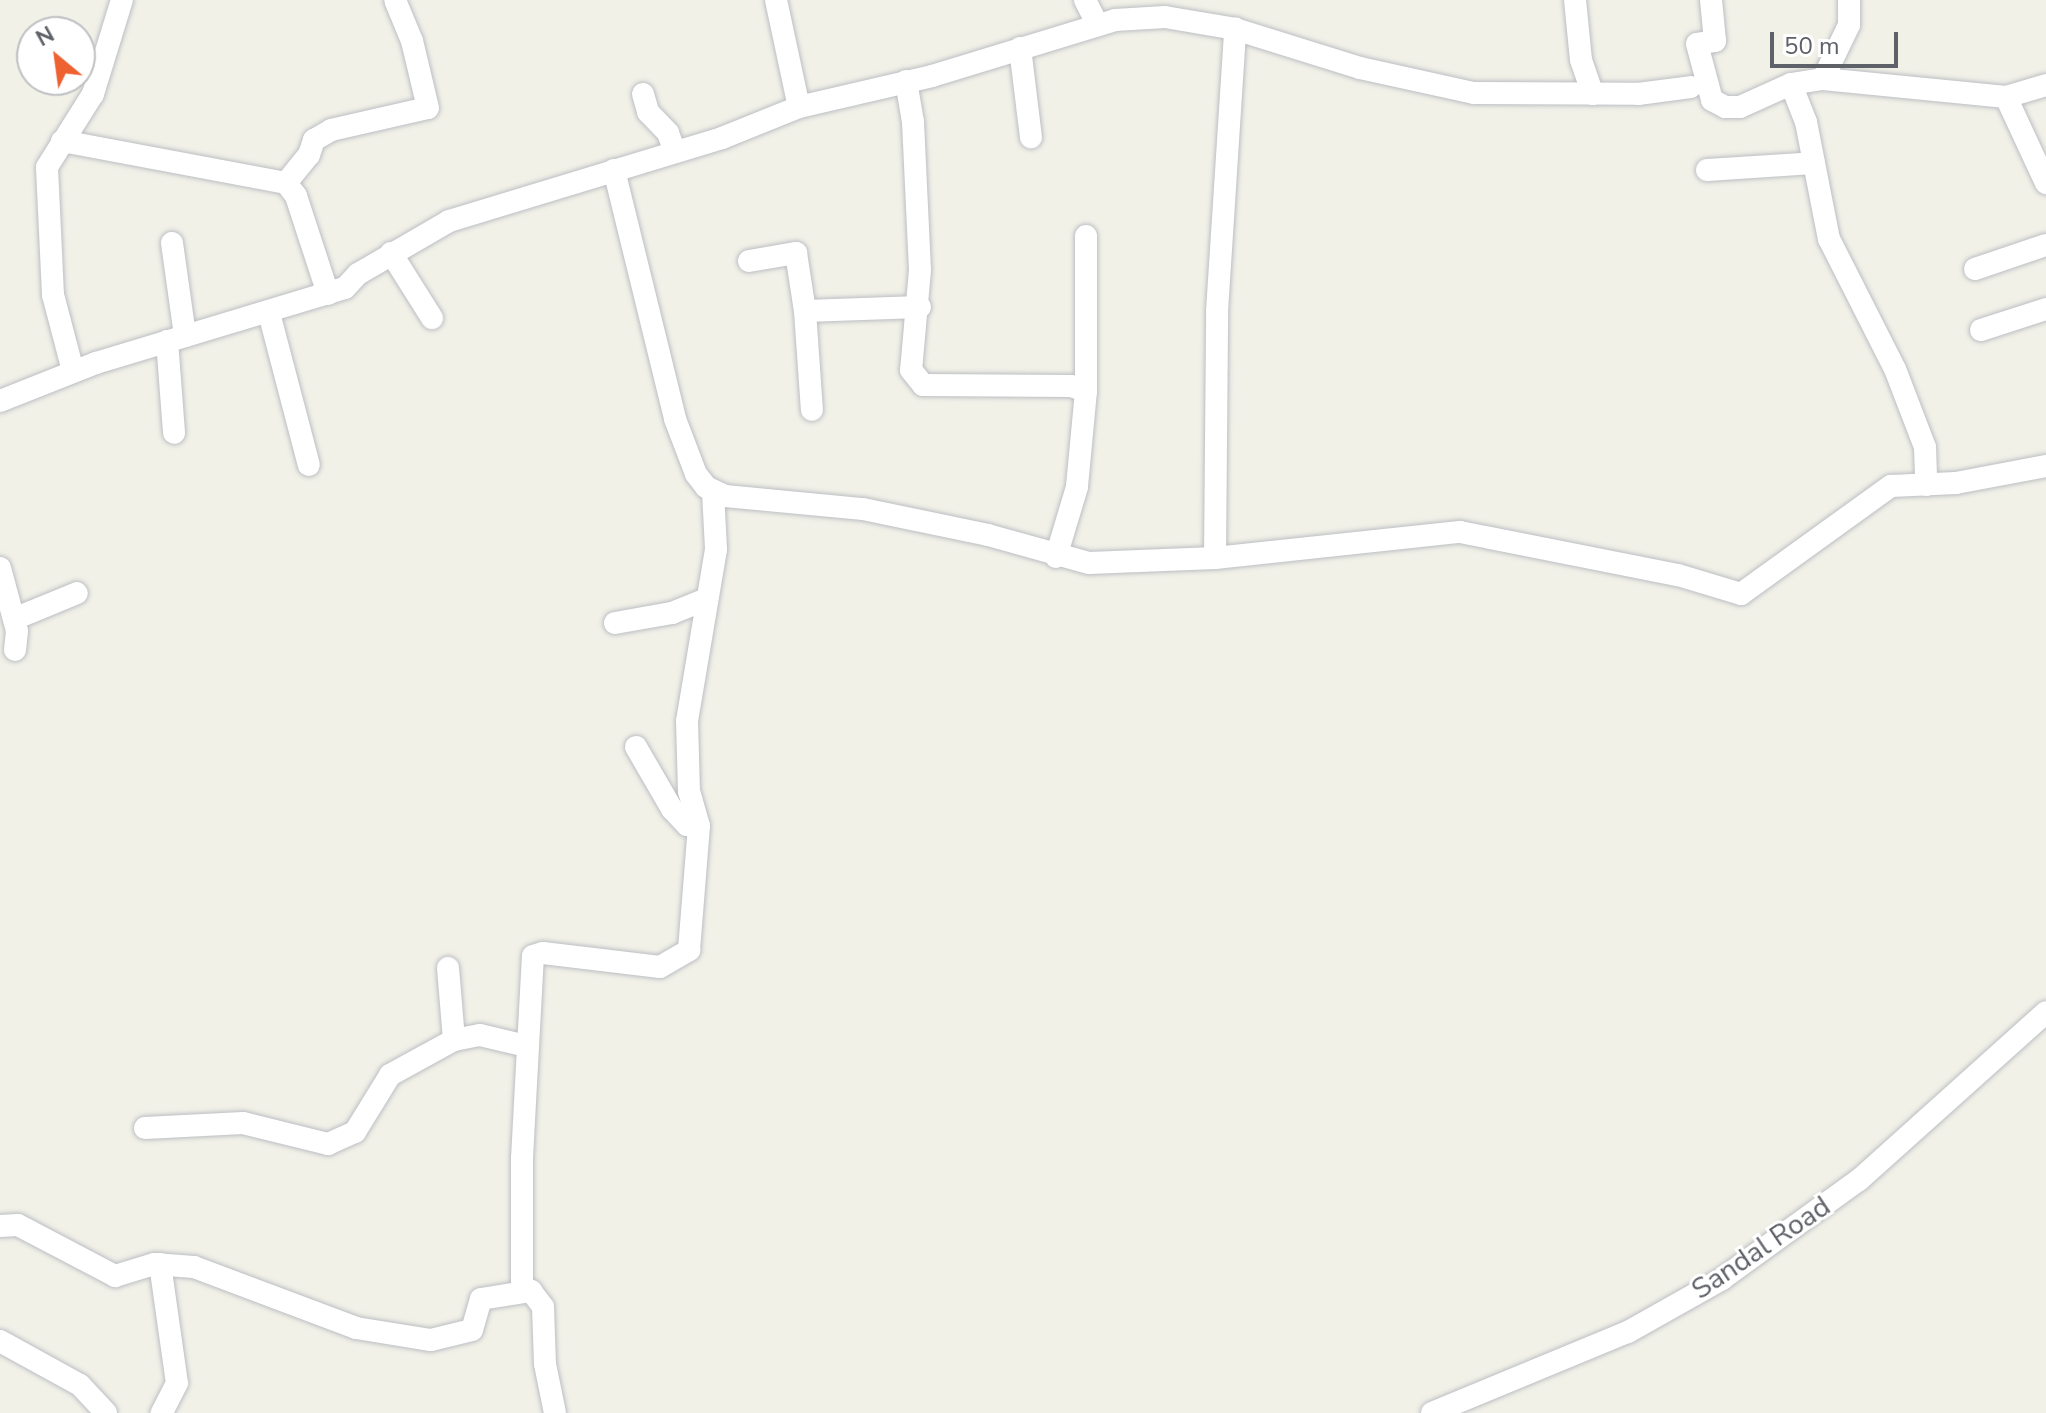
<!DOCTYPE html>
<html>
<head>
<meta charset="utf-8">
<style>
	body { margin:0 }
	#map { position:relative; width:2046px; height:1413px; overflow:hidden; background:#f1f1e8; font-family:"Nunito Sans",sans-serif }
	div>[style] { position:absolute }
	.roads { filter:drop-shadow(0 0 2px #bcbec3) drop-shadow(0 0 2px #bcbec3) }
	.minor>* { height:22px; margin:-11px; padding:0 11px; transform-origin:11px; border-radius:11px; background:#fff }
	span { translate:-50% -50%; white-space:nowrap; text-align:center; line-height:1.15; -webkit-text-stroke:6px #fff; paint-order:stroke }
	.street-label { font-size:28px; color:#5f6168 }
	.north { position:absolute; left:16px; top:16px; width:80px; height:80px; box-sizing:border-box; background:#fff; border:2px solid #bfc0c3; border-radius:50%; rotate:331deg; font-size:22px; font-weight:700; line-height:32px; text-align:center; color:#5f6168 }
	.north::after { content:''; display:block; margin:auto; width:28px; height:36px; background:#ee6131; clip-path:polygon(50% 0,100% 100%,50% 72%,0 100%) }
	.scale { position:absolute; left:1770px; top:32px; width:128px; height:36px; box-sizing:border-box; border:4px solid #5f6168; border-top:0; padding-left:10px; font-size:24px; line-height:28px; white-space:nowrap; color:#5f6168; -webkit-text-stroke:6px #fff; paint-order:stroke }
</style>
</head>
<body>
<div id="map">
	<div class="roads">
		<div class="minor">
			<div style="left:776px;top:0;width:109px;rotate:77.9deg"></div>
			<div style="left:1085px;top:0;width:28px;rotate:63deg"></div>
			<div style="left:1575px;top:0;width:60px;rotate:84.3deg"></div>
			<div style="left:1581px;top:60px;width:36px;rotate:71deg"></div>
			<div style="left:1711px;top:0;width:41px;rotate:84.4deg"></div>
			<div style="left:1715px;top:41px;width:18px;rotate:171deg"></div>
			<div style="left:1697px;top:44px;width:58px;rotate:75deg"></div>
			<div style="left:1712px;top:100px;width:15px;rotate:28deg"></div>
			<div style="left:1725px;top:107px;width:15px"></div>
			<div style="left:1740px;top:107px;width:56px;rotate:-24.3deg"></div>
			<div style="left:1791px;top:84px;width:32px;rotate:-9deg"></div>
			<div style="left:1823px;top:79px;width:184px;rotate:5.6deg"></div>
			<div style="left:2006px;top:97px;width:42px;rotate:-16.7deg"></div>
			<div style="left:1020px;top:48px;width:90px;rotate:83deg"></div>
			<div style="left:1823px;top:79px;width:60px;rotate:-64.3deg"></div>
			<div style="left:1849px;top:25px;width:25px;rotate:-90deg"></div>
			<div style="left:906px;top:81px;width:42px;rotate:80.3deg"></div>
			<div style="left:913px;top:122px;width:148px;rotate:87.3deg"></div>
			<div style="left:920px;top:270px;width:100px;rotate:95.1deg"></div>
			<div style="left:911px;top:370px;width:19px;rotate:51deg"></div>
			<div style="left:923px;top:385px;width:148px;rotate:0.4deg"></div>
			<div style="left:1071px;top:386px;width:16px;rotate:18deg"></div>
			<div style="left:1086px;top:391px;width:96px;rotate:95.4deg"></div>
			<div style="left:1077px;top:487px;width:73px;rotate:106.7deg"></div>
			<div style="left:1791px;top:84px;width:41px;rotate:68.5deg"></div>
			<div style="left:1806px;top:122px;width:119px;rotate:78.9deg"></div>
			<div style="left:1829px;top:239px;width:146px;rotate:63.1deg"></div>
			<div style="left:1895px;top:369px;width:84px;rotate:69deg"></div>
			<div style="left:1925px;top:447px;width:38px;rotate:88deg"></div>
			<div style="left:643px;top:94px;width:19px;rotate:74deg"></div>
			<div style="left:648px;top:112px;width:29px;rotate:46deg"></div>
			<div style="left:668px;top:133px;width:20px;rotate:70deg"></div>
			<div style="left:2006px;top:97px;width:95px;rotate:65.1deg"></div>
			<div style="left:62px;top:141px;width:228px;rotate:10.6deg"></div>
			<div style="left:286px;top:183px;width:16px;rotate:52deg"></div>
			<div style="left:296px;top:196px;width:103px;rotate:71.9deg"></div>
			<div style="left:614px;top:170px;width:256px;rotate:76.2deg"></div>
			<div style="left:675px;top:419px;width:59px;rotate:69.1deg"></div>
			<div style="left:696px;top:474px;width:16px;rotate:52deg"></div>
			<div style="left:706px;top:487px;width:21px;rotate:25deg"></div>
			<div style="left:725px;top:496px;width:139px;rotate:5.4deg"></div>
			<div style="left:863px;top:509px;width:128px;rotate:11.7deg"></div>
			<div style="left:988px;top:535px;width:105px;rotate:15.5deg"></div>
			<div style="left:1089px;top:563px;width:126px;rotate:-2.3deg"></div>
			<div style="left:1215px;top:558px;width:246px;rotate:-6.1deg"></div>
			<div style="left:1460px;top:532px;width:222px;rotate:11.2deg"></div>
			<div style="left:1678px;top:575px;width:66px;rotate:16.8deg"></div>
			<div style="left:1741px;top:594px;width:185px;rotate:-35.8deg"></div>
			<div style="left:1891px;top:486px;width:65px;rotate:-2.6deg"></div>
			<div style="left:1956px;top:483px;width:92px;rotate:-10.7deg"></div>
			<div style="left:1707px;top:170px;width:107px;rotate:-3.7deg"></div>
			<div style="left:286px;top:183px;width:36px;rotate:-51deg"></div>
			<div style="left:309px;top:155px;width:16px;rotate:-72deg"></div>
			<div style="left:314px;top:140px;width:20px;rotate:-30deg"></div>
			<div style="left:331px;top:130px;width:99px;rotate:-12.8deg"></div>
			<div style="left:428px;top:108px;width:69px;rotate:-103.4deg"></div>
			<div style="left:412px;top:41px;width:44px;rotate:-112.5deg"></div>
			<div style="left:172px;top:243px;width:94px;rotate:82deg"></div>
			<div style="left:391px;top:253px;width:77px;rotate:57.8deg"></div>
			<div style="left:749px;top:261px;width:48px;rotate:-9.7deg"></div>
			<div style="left:796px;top:253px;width:59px;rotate:81.2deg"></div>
			<div style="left:805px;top:311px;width:115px;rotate:-2deg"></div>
			<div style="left:1975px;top:269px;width:75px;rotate:-18.7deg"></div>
			<div style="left:805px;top:311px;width:99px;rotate:86deg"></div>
			<div style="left:269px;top:313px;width:157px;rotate:75.3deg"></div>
			<div style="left:1981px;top:330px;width:68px;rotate:-17.9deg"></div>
			<div style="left:167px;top:341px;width:92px;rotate:85.6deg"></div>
			<div style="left:73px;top:371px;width:79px;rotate:-104.7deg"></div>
			<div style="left:53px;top:295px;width:128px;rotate:-92.7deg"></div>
			<div style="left:47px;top:167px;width:86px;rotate:-57.8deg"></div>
			<div style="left:93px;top:94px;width:98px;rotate:-72.9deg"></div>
			<div style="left:1086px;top:391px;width:155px;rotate:-90deg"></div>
			<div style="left:0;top:401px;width:103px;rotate:-21.6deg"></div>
			<div style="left:96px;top:363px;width:260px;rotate:-16.8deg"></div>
			<div style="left:345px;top:288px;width:19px;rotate:-47deg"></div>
			<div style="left:358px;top:274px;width:105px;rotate:-30.2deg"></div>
			<div style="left:449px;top:221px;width:285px;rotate:-16.9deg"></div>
			<div style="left:722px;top:138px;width:83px;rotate:-21.9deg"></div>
			<div style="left:799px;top:107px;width:137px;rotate:-13.1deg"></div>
			<div style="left:932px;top:76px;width:191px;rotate:-17deg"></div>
			<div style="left:1115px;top:20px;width:50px;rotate:-3.4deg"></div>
			<div style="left:1165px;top:17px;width:71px;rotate:9.7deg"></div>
			<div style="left:1235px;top:29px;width:131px;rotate:17.3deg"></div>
			<div style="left:1360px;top:68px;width:117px;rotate:12.4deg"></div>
			<div style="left:1474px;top:93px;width:164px;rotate:0.3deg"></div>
			<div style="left:1638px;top:94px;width:53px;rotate:-7.5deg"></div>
			<div style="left:1215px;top:558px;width:247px;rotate:-89.5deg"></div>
			<div style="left:1217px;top:311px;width:283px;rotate:-86.3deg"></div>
			<div style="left:0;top:568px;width:65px;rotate:74.9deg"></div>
			<div style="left:17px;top:631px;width:19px;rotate:96deg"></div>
			<div style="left:14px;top:619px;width:68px;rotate:-22.4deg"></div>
			<div style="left:615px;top:623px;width:58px;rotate:-10deg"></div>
			<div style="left:672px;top:613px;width:38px;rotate:-22deg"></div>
			<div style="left:636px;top:747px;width:72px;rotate:59.9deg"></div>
			<div style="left:672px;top:809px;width:22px;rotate:47deg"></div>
			<div style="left:687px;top:825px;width:12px;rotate:5deg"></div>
			<div style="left:448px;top:968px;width:72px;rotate:85.2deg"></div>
			<div style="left:145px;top:1128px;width:98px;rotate:-2.9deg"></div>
			<div style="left:243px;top:1123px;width:88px;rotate:13.9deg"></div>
			<div style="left:328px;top:1144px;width:30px;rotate:-24deg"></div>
			<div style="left:355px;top:1132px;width:67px;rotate:-58.4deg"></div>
			<div style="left:390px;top:1075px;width:73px;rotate:-28.7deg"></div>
			<div style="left:454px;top:1040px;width:26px;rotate:-11deg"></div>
			<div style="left:480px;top:1035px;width:47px;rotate:13.4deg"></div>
			<div style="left:0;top:1226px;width:18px;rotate:-3deg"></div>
			<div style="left:18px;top:1225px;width:110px;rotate:27.7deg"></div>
			<div style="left:115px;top:1276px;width:41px;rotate:-17.1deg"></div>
			<div style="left:154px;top:1264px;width:40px;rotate:4.3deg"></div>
			<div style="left:194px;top:1267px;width:173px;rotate:20.6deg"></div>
			<div style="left:356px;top:1328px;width:76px;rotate:9.1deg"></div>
			<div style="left:431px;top:1340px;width:42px;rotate:-13.7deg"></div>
			<div style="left:472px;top:1330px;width:32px;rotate:-74deg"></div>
			<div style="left:481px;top:1299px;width:51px;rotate:-9.1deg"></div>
			<div style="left:531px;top:1291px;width:20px;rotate:53deg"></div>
			<div style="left:543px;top:1307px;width:57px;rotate:88deg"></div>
			<div style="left:545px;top:1364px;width:50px;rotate:78.5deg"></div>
			<div style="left:160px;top:1264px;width:120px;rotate:81.9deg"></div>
			<div style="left:177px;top:1383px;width:34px;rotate:117deg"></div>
			<div style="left:522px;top:1291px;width:133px;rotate:-90deg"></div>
			<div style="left:522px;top:1158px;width:202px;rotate:-86.9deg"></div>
			<div style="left:533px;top:956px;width:10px;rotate:-17deg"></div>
			<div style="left:543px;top:953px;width:118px;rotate:6.8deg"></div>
			<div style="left:660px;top:967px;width:34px;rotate:-30deg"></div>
			<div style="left:689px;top:950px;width:124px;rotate:-85.4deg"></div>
			<div style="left:699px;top:826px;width:35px;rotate:-106deg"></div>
			<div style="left:689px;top:792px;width:71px;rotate:-91.6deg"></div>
			<div style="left:687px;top:721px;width:174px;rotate:-80.4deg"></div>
			<div style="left:716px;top:549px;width:58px;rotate:-93deg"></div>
			<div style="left:0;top:1341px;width:91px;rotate:28.8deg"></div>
			<div style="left:80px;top:1385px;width:38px;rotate:47deg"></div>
			<div style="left:1432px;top:1413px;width:212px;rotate:-22.5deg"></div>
			<div style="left:1628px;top:1332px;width:108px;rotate:-29.4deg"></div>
			<div style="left:1722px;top:1279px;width:169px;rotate:-35.9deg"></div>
			<div style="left:1859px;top:1180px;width:251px;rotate:-41.9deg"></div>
		</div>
	</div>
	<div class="street-label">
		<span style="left:1761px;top:1248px;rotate:-34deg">Sandal Road</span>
	</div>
	<div class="north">N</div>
	<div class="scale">50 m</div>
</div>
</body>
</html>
